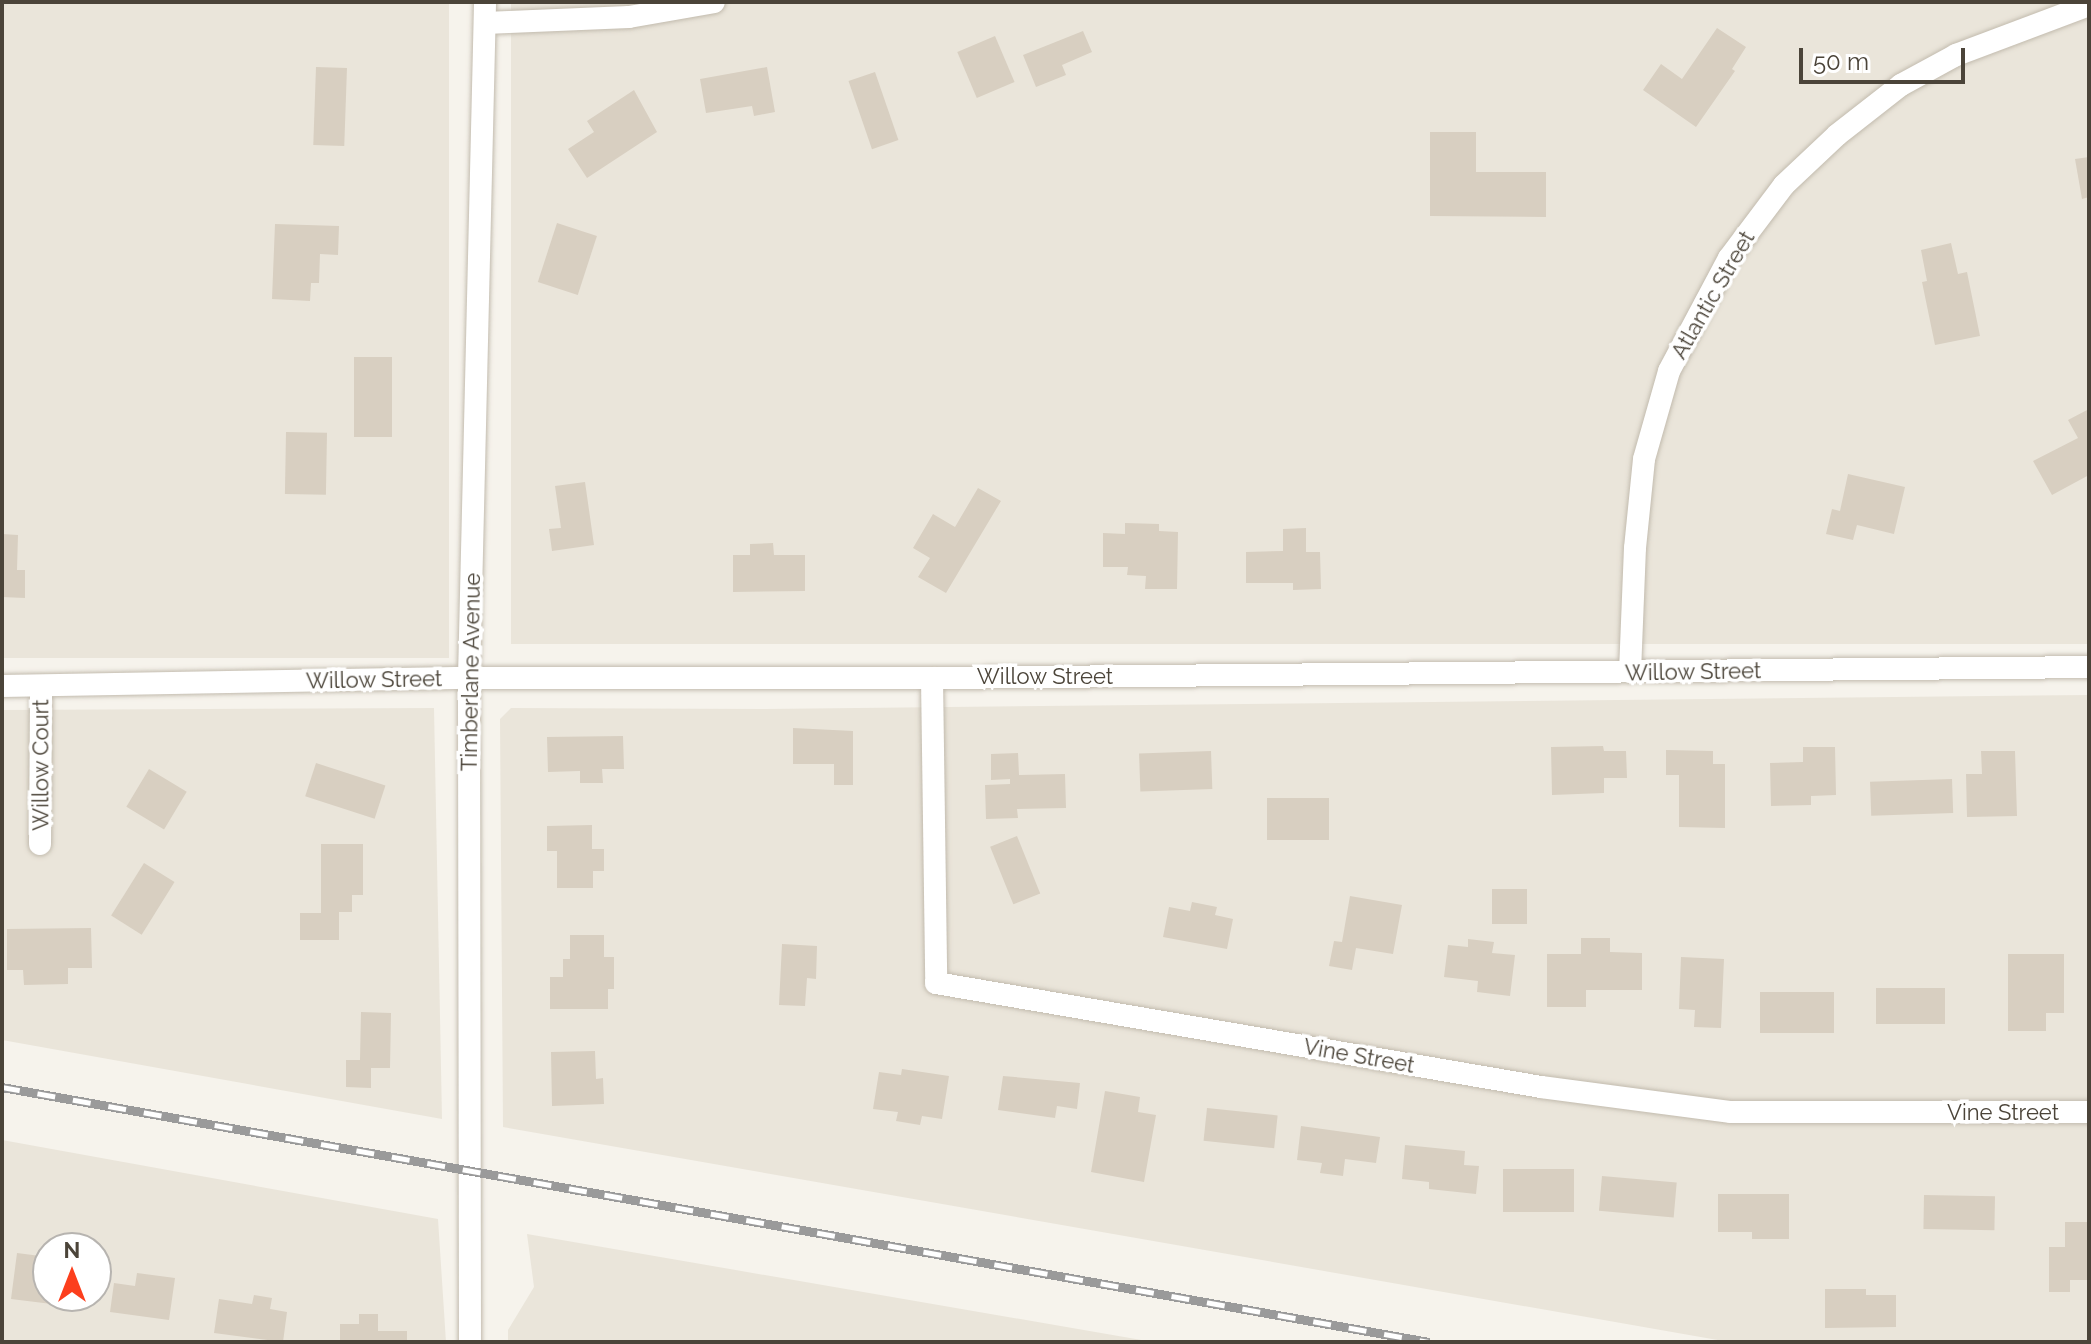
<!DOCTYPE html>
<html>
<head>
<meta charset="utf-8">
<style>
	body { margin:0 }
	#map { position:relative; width:2091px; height:1344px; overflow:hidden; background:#f6f3ec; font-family:Raleway,sans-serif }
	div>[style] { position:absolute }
	.residential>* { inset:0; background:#eae5da; transform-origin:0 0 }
	.building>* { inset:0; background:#d8cfc1; transform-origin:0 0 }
	.roads { filter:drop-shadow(0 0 2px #c2bbae) drop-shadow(0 0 2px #c2bbae) }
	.minor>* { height:22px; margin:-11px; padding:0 11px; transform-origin:11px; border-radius:11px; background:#fff }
	.rail>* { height:9px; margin-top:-4.5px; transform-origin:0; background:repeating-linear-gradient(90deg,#fff 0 18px,#9a9a9a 0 36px); box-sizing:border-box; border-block:2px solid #9a9a9a }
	span { translate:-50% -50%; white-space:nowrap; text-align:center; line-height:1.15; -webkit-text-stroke:7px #fff; paint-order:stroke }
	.street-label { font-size:22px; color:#4b4439 }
	.frame { position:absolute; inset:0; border:4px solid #4b4439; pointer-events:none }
	.north { position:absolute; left:32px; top:1232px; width:80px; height:80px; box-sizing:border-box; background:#fff; border:2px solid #b7b4b0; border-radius:50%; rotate:0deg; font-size:22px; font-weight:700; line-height:32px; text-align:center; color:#4b4439 }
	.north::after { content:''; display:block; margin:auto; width:28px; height:36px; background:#fc3f1d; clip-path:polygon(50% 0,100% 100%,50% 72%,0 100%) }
	.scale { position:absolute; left:1799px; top:48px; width:166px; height:36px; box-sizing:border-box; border:4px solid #4b4439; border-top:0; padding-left:10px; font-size:24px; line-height:28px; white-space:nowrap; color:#4b4439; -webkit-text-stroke:6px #fff; paint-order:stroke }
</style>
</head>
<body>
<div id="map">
	<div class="residential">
		<div style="left:2px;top:2px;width:447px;height:656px"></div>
		<div style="left:511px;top:2px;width:1578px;height:642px"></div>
		<div style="clip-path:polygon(2089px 695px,2089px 1342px,1729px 1342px,503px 1127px,500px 719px,511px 708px,765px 709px)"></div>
		<div style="clip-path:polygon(434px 708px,442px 1119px,2px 1040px,2px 710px)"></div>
		<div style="clip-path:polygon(evenodd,2px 1140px,438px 1219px,446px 1342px,2px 1342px,2px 1140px,48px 1248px,96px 1248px,96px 1296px,48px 1296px,48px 1248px)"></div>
		<div style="clip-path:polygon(527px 1234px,1153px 1342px,508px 1342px,508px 1330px,534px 1287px)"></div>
	</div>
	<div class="building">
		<div style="clip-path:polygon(1717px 28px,1746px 47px,1732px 69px,1735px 71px,1696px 127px,1643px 90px,1661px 64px,1682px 79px)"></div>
		<div style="clip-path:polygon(1083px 31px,1092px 52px,1062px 65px,1066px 75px,1036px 87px,1023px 55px)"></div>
		<div style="left:995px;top:36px;width:50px;height:41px;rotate:67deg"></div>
		<div style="left:316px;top:67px;width:31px;height:78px;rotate:2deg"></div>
		<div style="clip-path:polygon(767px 67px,775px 112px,754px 116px,752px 106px,706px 113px,700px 79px)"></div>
		<div style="left:875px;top:72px;width:72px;height:28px;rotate:71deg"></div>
		<div style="clip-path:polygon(634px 90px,657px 132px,587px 178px,568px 149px,594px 132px,587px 121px)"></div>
		<div style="clip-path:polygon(1430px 132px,1476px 132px,1476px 172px,1546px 172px,1546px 217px,1430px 216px)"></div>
		<div style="clip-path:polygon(2089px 157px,2089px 197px,2082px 199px,2075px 159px)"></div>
		<div style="left:557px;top:223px;width:42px;height:62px;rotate:18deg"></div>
		<div style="clip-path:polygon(275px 224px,339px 226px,338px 255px,320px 254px,319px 283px,311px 283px,310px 301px,272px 299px)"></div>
		<div style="clip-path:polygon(1951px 243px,1958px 274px,1967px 272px,1980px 336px,1935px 345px,1922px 282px,1927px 281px,1921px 250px)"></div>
		<div style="left:354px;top:357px;width:38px;height:80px"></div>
		<div style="clip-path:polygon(2089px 409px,2089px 475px,2052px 495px,2033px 461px,2078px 438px,2068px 420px)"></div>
		<div style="left:286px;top:432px;width:41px;height:62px;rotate:1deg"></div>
		<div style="clip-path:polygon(1848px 474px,1905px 487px,1894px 534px,1857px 525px,1853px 540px,1826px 534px,1832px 509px,1840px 511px)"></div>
		<div style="clip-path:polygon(585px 482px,594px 545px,552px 551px,549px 529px,561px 528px,555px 486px)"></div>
		<div style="clip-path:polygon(978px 488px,1001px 501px,946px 593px,918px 577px,930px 558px,913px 548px,933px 514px,955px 527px)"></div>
		<div style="clip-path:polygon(1125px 523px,1159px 524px,1159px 531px,1178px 532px,1177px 589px,1145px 589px,1146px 576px,1127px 575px,1128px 567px,1103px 567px,1103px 533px,1125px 534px)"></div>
		<div style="clip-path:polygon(1306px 528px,1306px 552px,1320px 552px,1321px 589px,1293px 590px,1293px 583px,1246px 583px,1246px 552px,1283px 551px,1283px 529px)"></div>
		<div style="clip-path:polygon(2px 534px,18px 535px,17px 570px,25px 570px,25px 598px,2px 597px)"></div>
		<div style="clip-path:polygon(773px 543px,774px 555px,805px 555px,805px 591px,733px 592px,733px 555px,750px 555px,750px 544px)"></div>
		<div style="clip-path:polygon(793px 728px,853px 731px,853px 785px,834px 785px,834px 764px,793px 764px)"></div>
		<div style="clip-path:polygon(623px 736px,624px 769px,602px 769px,603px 783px,580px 783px,580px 771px,548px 772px,547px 737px)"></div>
		<div style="clip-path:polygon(1603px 746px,1604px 751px,1626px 751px,1627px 778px,1604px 778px,1604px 793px,1552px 795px,1551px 747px)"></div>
		<div style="clip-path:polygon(1803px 747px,1835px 747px,1836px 795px,1811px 796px,1811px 805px,1771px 806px,1770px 763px,1803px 762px)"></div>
		<div style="clip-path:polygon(1666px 750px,1713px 751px,1713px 764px,1725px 764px,1725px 828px,1679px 827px,1679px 775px,1666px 775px)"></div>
		<div style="left:1211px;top:751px;width:38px;height:72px;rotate:88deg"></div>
		<div style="clip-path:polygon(1981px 751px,2015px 751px,2017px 816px,1967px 817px,1966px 774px,1982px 774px)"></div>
		<div style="clip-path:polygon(1018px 753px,1019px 775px,1065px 774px,1066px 808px,1017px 809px,1018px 818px,986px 819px,985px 785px,1010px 784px,1010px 779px,991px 780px,991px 754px)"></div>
		<div style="left:316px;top:763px;width:73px;height:35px;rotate:18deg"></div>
		<div style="left:149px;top:769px;width:44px;height:44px;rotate:31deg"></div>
		<div style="left:1952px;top:779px;width:34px;height:82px;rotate:88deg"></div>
		<div style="left:1329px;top:798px;width:42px;height:62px;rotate:90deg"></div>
		<div style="clip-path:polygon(592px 825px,592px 849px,604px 849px,604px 871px,593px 871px,593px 888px,557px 888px,557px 851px,547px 851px,547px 826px)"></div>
		<div style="left:1017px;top:836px;width:62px;height:29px;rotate:68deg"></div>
		<div style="clip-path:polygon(321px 844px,363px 844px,363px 895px,352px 895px,352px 912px,339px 912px,339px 940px,300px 940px,300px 913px,321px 913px)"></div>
		<div style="left:144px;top:863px;width:36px;height:62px;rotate:32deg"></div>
		<div style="left:1527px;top:889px;width:35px;height:35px;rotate:90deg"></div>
		<div style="clip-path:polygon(1350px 896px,1402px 905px,1393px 954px,1356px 948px,1352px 970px,1329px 966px,1334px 941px,1342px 942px)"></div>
		<div style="clip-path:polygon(1192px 902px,1217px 907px,1215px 915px,1233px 919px,1227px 949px,1163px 937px,1169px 907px,1190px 911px)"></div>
		<div style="clip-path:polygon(91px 928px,92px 968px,68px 968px,68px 984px,24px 985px,23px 970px,7px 970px,7px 929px)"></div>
		<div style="clip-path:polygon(570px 935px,604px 935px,604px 957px,614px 957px,614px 989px,608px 989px,608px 1009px,550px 1009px,550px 977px,563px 977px,563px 959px,570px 959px)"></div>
		<div style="clip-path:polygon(1581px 938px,1610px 938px,1610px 952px,1642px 953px,1642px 990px,1586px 990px,1586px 1007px,1547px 1007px,1547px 954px,1581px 954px)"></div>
		<div style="clip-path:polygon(1468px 939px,1494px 942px,1492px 953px,1515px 955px,1510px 996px,1477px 992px,1478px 981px,1444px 977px,1448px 945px,1468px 947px)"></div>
		<div style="clip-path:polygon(782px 944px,817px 946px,816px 979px,807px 978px,805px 1006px,779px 1005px)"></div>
		<div style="clip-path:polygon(2008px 954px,2064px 954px,2064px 1013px,2046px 1013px,2046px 1031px,2008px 1031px)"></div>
		<div style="clip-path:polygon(1681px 957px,1724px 959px,1721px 1028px,1694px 1027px,1695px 1010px,1679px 1009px)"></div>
		<div style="left:1876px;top:988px;width:69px;height:36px"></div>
		<div style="left:1760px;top:992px;width:74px;height:41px"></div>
		<div style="clip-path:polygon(361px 1012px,391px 1013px,390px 1068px,371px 1068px,371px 1088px,346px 1087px,346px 1060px,360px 1060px)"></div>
		<div style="clip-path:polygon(595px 1051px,596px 1079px,603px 1078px,604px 1104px,552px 1106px,551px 1052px)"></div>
		<div style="clip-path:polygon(902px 1069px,949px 1076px,942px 1119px,922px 1116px,920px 1125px,896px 1121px,898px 1112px,873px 1109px,879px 1072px,901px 1075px)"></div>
		<div style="clip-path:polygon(1003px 1076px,1080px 1083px,1077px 1109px,1057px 1106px,1055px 1118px,998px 1110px)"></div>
		<div style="clip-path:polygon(1105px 1091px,1140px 1097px,1138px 1112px,1156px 1115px,1144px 1182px,1091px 1172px)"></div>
		<div style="left:1207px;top:1108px;width:71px;height:33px;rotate:6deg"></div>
		<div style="clip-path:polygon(1301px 1126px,1380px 1137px,1376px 1163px,1345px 1159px,1343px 1176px,1320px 1173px,1322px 1163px,1297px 1160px)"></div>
		<div style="clip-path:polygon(1405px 1145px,1465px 1151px,1464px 1165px,1479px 1166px,1476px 1194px,1429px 1189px,1429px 1182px,1402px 1179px)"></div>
		<div style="left:1503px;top:1169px;width:71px;height:43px"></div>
		<div style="left:1602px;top:1176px;width:75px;height:35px;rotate:5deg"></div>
		<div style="clip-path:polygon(1718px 1194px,1789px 1194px,1789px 1239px,1752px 1239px,1752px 1232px,1718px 1232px)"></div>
		<div style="left:1924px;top:1195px;width:71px;height:34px;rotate:1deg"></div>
		<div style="clip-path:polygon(2065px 1222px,2089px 1222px,2089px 1280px,2070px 1280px,2070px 1292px,2049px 1292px,2049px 1247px,2065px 1247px)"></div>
		<div style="clip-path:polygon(17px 1253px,48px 1257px,48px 1296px,78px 1296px,76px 1307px,11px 1299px)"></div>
		<div style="clip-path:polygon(137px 1273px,175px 1278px,169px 1320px,110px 1312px,114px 1283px,135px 1286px)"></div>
		<div style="clip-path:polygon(1825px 1289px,1866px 1289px,1866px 1295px,1896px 1295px,1896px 1327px,1825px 1328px)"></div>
		<div style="clip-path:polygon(254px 1295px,272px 1298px,270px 1309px,287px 1312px,283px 1342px,214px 1333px,219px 1299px,252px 1304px)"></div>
		<div style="clip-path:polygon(359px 1314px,378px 1314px,378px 1331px,407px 1331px,407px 1342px,340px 1342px,340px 1324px,359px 1324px)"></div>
	</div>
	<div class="roads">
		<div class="minor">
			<div style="left:485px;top:23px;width:144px;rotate:-2.4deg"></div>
			<div style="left:629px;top:17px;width:86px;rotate:-10deg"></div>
			<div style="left:1630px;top:672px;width:124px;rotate:-87.7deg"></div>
			<div style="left:1635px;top:548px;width:89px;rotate:-84.2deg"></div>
			<div style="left:1644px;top:459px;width:91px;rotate:-74.1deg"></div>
			<div style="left:1669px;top:371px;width:128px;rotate:-62deg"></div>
			<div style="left:1729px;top:258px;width:91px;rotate:-53deg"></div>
			<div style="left:1784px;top:185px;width:73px;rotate:-43.3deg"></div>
			<div style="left:1837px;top:135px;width:81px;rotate:-38deg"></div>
			<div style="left:1901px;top:85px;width:63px;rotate:-28.6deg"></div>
			<div style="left:1956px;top:55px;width:142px;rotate:-20.6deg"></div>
			<div style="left:932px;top:678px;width:305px;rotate:89.2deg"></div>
			<div style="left:936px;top:983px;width:614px;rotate:9.75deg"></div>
			<div style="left:1541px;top:1087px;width:192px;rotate:7.5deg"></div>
			<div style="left:1731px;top:1112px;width:358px"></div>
			<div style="left:2px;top:686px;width:467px;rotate:-1deg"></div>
			<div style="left:469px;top:678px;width:463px"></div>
			<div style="left:932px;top:678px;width:1157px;rotate:-0.54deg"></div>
			<div style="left:40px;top:844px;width:158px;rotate:-89.6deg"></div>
			<div style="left:470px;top:1342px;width:664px;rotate:-90.09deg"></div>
			<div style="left:469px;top:678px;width:676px;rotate:-88.64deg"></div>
		</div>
	</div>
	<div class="rail">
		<div style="left:2px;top:1087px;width:1450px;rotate:10.13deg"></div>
	</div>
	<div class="street-label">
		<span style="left:1713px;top:295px;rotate:-60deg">Atlantic Street</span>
		<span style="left:471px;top:672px;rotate:-89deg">Timberlane Avenue</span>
		<span style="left:1693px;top:672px;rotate:-1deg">Willow Street</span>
		<span style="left:1045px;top:677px">Willow Street</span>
		<span style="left:374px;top:680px;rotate:-1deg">Willow Street</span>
		<span style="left:41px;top:765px;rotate:-90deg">Willow Court</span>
		<span style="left:1359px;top:1056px;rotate:10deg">Vine Street</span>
		<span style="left:2003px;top:1113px">Vine Street</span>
	</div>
	<div class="frame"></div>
	<div class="north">N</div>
	<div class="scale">50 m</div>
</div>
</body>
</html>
